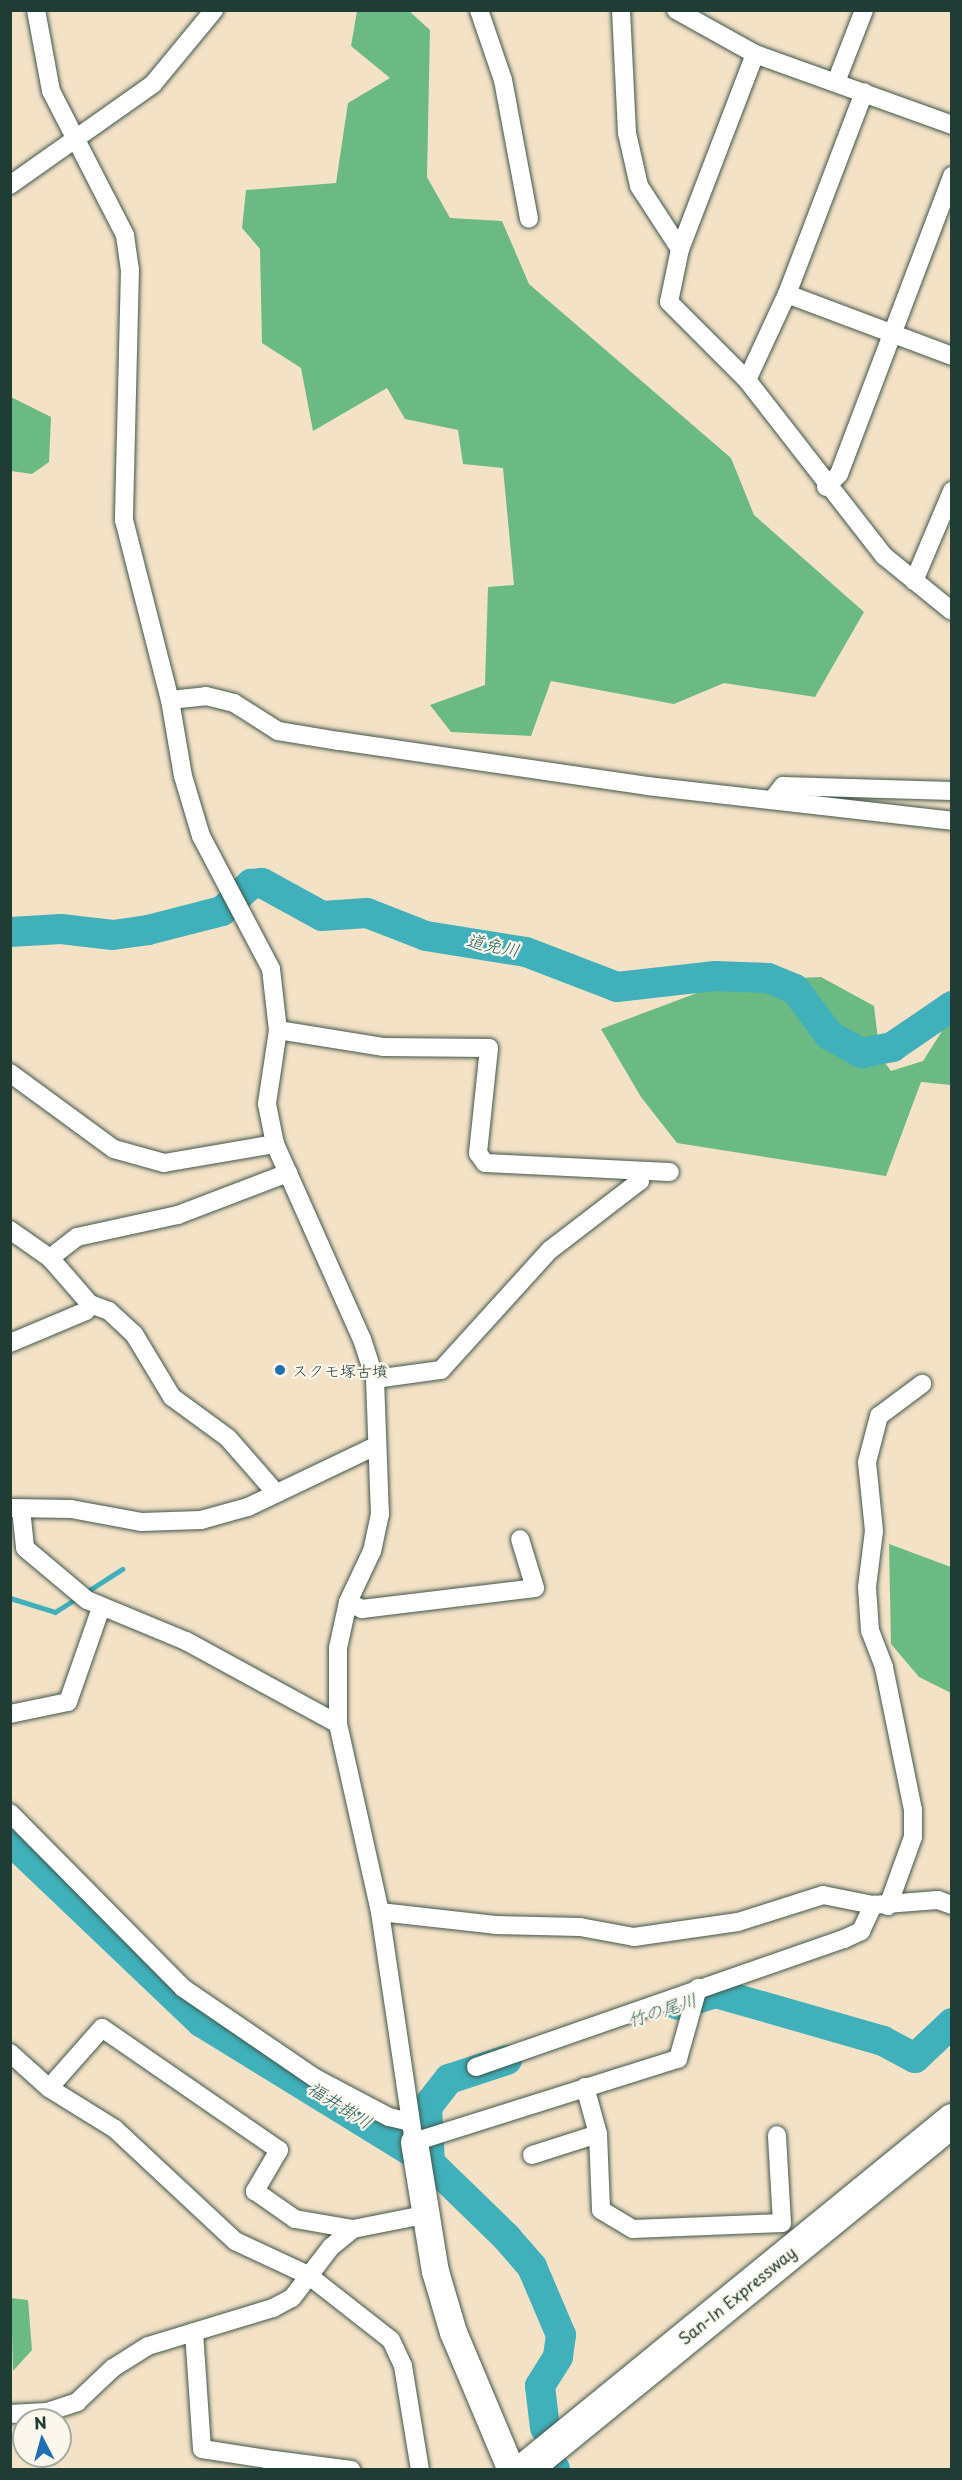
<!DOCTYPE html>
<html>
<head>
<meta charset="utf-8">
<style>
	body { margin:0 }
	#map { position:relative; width:962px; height:2480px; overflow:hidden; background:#f4e2c7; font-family:"Playpen Sans","Klee One",sans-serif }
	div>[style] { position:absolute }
	.forest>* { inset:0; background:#6bba84 }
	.stream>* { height:5px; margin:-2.5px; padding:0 2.5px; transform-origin:2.5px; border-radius:2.5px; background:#40b0ba }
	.river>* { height:30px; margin:-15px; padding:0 15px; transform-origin:15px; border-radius:15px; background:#40b0ba }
	.roads { filter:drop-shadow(0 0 2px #3f564a) drop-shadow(0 0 2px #3f564a) }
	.street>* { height:18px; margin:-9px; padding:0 9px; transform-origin:9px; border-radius:9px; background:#fff }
	.secondary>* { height:27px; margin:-13.5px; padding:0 13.5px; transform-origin:13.5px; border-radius:13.5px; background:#fff }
	.highway>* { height:33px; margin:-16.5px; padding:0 16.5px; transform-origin:16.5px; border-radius:16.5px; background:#fff }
	.dots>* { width:16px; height:16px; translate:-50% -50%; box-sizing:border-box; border:3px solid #fbf7ec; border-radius:50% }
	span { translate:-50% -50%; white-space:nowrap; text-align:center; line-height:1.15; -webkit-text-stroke:4.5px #fbf7ec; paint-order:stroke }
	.poi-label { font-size:16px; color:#1f3d34 }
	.left { translate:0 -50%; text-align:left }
	.street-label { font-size:16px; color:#1f3d34 }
	.water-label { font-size:18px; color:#29605c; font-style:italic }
	.frame { position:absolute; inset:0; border:12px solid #1f3d34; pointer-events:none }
	.north { position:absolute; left:12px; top:2408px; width:60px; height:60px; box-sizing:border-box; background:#fbf7ec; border:2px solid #a3ada2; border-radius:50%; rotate:354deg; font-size:16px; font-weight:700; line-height:24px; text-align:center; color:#1f3d34 }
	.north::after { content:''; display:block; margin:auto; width:21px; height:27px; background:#1f6fb2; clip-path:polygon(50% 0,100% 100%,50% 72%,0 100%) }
</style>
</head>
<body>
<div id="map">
	<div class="forest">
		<div style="clip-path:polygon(357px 11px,409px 11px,430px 30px,427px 177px,450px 218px,502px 221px,529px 284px,731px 458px,754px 515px,864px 612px,815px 697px,724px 683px,674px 704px,551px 681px,531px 736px,451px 732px,430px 705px,485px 685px,488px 587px,514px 585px,503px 468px,463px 464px,458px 430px,405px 419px,387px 388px,313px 431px,301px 368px,262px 343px,260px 249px,242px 228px,246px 190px,336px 183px,348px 103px,390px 78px,351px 46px)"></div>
		<div style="clip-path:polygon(11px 397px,51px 417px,49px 462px,32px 474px,11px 471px)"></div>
		<div style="clip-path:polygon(821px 977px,874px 1006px,880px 1056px,891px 1071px,923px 1061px,951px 1017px,951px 1085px,921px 1082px,886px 1176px,677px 1143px,641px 1097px,601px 1029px,729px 981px)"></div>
		<div style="clip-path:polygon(889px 1544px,951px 1567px,951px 1693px,919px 1677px,891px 1644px)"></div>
		<div style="clip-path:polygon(11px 2298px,28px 2300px,32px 2350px,13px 2371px)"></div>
	</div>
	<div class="stream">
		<div style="left:10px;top:1598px;width:47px;rotate:17.3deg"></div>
		<div style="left:55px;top:1612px;width:80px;rotate:-32.7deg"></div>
	</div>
	<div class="river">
		<div style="left:10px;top:932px;width:51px;rotate:-3.4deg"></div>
		<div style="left:61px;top:929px;width:52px;rotate:6.6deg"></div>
		<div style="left:113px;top:935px;width:35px;rotate:-8deg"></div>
		<div style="left:148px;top:930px;width:76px;rotate:-14.4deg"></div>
		<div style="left:222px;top:911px;width:40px;rotate:-43deg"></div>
		<div style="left:251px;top:884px;width:11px;rotate:-5deg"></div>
		<div style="left:262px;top:883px;width:68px;rotate:28.8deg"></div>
		<div style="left:322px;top:916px;width:45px;rotate:-3.8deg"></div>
		<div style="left:367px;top:913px;width:63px;rotate:21.3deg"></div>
		<div style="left:426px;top:936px;width:101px;rotate:9.1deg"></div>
		<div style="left:526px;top:952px;width:97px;rotate:21deg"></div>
		<div style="left:617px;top:987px;width:99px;rotate:-6.4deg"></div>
		<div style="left:715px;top:976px;width:53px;rotate:2.2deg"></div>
		<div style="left:768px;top:978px;width:29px;rotate:22deg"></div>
		<div style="left:795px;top:989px;width:57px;rotate:53.5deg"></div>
		<div style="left:829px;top:1035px;width:38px;rotate:29deg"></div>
		<div style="left:862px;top:1053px;width:31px;rotate:-11deg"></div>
		<div style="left:892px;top:1047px;width:73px;rotate:-34.3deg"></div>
		<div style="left:10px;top:1840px;width:264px;rotate:43.6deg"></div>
		<div style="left:201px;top:2022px;width:269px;rotate:31.6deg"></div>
		<div style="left:430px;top:2163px;width:107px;rotate:44.2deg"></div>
		<div style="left:507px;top:2238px;width:38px;rotate:49deg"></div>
		<div style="left:532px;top:2267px;width:74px;rotate:66.9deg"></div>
		<div style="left:561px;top:2335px;width:22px;rotate:98deg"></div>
		<div style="left:558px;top:2357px;width:34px;rotate:122deg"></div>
		<div style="left:540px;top:2386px;width:42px;rotate:83.2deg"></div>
		<div style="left:678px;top:2005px;width:40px;rotate:-18deg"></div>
		<div style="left:716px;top:1993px;width:174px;rotate:16deg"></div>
		<div style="left:883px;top:2041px;width:36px;rotate:28deg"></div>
		<div style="left:915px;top:2058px;width:51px;rotate:-43.4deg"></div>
		<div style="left:430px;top:2163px;width:56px;rotate:-93.1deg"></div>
		<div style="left:427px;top:2107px;width:36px;rotate:-52deg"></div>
		<div style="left:449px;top:2079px;width:61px;rotate:-18.1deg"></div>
		<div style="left:555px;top:2469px;width:1px;rotate:90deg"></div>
	</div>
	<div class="roads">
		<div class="street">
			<div style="left:36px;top:10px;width:82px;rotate:79.5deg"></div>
			<div style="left:51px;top:91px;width:162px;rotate:62.8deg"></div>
			<div style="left:125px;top:235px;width:34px;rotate:82deg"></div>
			<div style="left:130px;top:269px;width:251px;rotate:91.4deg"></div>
			<div style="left:124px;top:520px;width:186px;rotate:75.7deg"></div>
			<div style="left:170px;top:700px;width:77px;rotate:80.3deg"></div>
			<div style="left:183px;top:776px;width:63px;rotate:73.3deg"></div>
			<div style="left:201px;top:836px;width:150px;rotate:62.2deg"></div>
			<div style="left:271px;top:969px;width:61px;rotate:83.5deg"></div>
			<div style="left:278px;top:1030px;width:75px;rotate:98.5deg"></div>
			<div style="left:267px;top:1104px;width:41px;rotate:78.7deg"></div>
			<div style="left:275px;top:1144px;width:214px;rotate:66deg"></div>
			<div style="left:362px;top:1339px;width:42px;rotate:72deg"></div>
			<div style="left:375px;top:1379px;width:135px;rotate:87.9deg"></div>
			<div style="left:380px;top:1514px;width:38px;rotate:102deg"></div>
			<div style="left:372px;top:1551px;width:56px;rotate:115.2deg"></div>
			<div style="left:348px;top:1602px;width:47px;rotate:102.3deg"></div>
			<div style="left:338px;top:1648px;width:76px;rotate:90deg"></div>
			<div style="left:338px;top:1724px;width:193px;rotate:77.4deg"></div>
			<div style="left:380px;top:1912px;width:232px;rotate:81.6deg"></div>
			<div style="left:414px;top:2142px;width:277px;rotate:-17.5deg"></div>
			<div style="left:678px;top:2059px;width:74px;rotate:-74.3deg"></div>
			<div style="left:479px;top:10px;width:74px;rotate:71.1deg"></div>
			<div style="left:503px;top:80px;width:141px;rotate:79.4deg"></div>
			<div style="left:621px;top:10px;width:123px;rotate:87.2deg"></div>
			<div style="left:627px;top:133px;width:54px;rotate:77.2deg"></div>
			<div style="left:639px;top:186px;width:75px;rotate:56.9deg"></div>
			<div style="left:676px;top:10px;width:90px;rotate:29.1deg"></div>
			<div style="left:755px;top:54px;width:209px;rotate:19.8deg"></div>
			<div style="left:755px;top:54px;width:209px;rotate:111deg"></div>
			<div style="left:680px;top:249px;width:54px;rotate:101.7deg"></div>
			<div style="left:669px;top:302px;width:110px;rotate:45deg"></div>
			<div style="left:747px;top:380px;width:223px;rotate:52.1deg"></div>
			<div style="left:884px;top:556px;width:87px;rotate:39deg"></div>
			<div style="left:836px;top:82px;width:77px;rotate:-68.7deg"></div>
			<div style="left:10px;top:185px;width:175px;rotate:-35.2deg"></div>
			<div style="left:153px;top:84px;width:96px;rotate:-50.5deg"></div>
			<div style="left:787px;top:294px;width:176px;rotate:20.6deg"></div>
			<div style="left:747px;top:380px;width:95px;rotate:-65.1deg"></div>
			<div style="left:787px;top:294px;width:216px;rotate:-69.1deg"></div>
			<div style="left:826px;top:487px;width:18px;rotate:-45deg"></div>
			<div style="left:839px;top:474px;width:319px;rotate:-69.2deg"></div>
			<div style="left:914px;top:581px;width:98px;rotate:-67.1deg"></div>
			<div style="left:170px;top:700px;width:36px;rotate:-6deg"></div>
			<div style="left:206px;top:696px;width:29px;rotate:14deg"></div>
			<div style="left:234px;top:703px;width:52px;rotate:32.5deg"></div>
			<div style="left:278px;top:731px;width:62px;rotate:9.3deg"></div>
			<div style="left:339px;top:741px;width:311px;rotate:8.3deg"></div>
			<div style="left:647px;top:786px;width:307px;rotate:6.5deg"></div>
			<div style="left:772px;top:800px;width:18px;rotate:-52deg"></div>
			<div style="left:783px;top:786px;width:169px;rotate:1.7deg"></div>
			<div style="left:278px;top:1030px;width:106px;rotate:9.2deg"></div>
			<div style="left:383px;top:1047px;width:106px;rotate:0.5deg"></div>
			<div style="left:489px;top:1048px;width:106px;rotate:96deg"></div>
			<div style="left:478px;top:1153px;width:12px;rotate:55deg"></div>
			<div style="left:485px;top:1163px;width:185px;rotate:2.8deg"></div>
			<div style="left:10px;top:1073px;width:129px;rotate:36.2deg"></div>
			<div style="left:114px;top:1149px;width:52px;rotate:15.6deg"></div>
			<div style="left:164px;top:1163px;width:113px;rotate:-9.7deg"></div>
			<div style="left:10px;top:1230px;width:49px;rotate:35deg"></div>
			<div style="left:50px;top:1258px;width:61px;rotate:49deg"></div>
			<div style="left:90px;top:1304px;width:20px;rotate:20deg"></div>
			<div style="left:109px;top:1311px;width:34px;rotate:43deg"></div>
			<div style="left:134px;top:1334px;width:74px;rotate:58.9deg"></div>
			<div style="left:172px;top:1397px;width:69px;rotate:36.2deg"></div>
			<div style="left:228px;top:1438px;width:73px;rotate:48.9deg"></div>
			<div style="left:50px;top:1258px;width:34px;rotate:-38deg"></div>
			<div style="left:77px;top:1237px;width:103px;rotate:-12.3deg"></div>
			<div style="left:178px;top:1215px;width:118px;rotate:-20.9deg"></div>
			<div style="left:10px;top:1343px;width:82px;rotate:-22.8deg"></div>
			<div style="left:86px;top:1311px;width:8px;rotate:-60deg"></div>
			<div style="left:375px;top:1379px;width:67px;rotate:-7.8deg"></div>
			<div style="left:441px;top:1370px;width:162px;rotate:-47.8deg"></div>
			<div style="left:550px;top:1250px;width:113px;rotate:-37.5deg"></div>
			<div style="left:640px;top:1181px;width:10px;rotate:-96deg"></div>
			<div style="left:11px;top:1508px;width:60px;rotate:1deg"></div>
			<div style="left:71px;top:1509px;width:71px;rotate:10.5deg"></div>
			<div style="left:141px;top:1522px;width:60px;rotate:-1.9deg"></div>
			<div style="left:201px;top:1520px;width:49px;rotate:-15.5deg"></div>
			<div style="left:248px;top:1507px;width:142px;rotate:-25.5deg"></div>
			<div style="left:21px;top:1509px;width:39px;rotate:84deg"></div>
			<div style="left:25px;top:1548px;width:81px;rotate:40deg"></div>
			<div style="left:87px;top:1600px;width:107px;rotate:22.5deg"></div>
			<div style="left:186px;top:1641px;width:173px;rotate:28.6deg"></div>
			<div style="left:348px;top:1602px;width:16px;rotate:27deg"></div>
			<div style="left:362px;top:1609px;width:174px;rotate:-6.9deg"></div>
			<div style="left:535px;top:1588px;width:51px;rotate:-107deg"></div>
			<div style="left:10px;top:1714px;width:59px;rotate:-11.7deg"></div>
			<div style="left:68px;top:1702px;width:100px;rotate:-70.7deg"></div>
			<div style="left:10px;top:1813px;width:246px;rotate:45.3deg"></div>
			<div style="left:183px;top:1988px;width:160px;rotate:34.3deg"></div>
			<div style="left:315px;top:2078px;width:84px;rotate:27.8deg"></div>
			<div style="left:389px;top:2117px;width:22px;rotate:13deg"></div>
			<div style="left:888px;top:1906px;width:73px;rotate:-70.1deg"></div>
			<div style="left:913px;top:1837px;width:27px;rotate:-90deg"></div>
			<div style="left:913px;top:1810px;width:146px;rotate:-101.5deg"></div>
			<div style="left:884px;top:1667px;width:39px;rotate:-111deg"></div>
			<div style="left:870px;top:1631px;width:44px;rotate:-93.9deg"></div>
			<div style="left:867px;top:1587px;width:56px;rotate:-82.9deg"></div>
			<div style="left:874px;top:1531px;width:69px;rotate:-95.8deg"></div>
			<div style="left:867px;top:1462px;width:48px;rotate:-75.4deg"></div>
			<div style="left:879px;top:1416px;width:54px;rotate:-36.7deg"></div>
			<div style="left:380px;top:1912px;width:116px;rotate:6.4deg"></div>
			<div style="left:495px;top:1925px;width:85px;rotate:1.3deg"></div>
			<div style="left:580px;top:1927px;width:55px;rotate:10.5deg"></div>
			<div style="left:634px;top:1937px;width:105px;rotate:-8.2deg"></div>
			<div style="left:738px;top:1922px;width:89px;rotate:-17.6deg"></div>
			<div style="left:823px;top:1895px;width:51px;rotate:11.3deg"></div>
			<div style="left:873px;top:1905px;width:65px;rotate:-4.4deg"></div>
			<div style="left:938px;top:1900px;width:15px;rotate:20deg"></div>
			<div style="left:10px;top:2053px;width:52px;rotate:41.9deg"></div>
			<div style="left:49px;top:2088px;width:78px;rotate:31.8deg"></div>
			<div style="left:115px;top:2129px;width:164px;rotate:43deg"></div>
			<div style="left:235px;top:2241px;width:81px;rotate:25deg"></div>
			<div style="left:308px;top:2275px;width:105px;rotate:38.1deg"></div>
			<div style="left:391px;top:2340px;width:29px;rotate:65deg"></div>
			<div style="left:403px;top:2366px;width:105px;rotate:80.7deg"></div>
			<div style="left:476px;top:2067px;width:390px;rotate:-19.2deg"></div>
			<div style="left:844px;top:1939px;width:19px;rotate:-25deg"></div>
			<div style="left:861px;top:1931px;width:29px;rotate:-65deg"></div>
			<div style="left:585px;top:2087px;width:49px;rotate:74.5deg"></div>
			<div style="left:598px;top:2134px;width:76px;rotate:87.7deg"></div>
			<div style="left:601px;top:2210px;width:37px;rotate:31deg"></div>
			<div style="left:633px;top:2229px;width:149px;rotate:-2.3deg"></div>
			<div style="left:782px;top:2223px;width:88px;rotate:-93.3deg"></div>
			<div style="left:49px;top:2088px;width:80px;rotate:-48.5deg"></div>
			<div style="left:102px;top:2028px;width:215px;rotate:34.6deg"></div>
			<div style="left:279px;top:2150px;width:48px;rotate:120.3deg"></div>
			<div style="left:255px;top:2191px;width:49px;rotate:35deg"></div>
			<div style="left:295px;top:2219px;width:59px;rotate:9.8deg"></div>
			<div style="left:532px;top:2155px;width:69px;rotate:-17.7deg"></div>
			<div style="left:194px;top:2332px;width:117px;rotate:86.1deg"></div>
			<div style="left:202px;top:2449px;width:73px;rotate:8.7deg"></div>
			<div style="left:10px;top:2414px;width:37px;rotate:-3deg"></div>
			<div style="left:47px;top:2412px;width:32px;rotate:-18deg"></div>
			<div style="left:77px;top:2402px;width:50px;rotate:-43.4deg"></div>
			<div style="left:113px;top:2368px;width:41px;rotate:-32.2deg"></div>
			<div style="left:148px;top:2346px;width:131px;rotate:-16.9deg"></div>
			<div style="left:273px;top:2308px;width:21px;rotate:-28deg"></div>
			<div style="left:292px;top:2298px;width:64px;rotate:-52.6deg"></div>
			<div style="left:331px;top:2247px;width:28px;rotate:-39deg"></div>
			<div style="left:353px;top:2229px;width:72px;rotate:-11.2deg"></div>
			<div style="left:272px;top:2470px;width:10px;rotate:-79deg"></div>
			<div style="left:274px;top:2460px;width:78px;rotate:7.4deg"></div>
		</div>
		<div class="secondary">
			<div style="left:414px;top:2142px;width:131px;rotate:80.8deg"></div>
			<div style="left:435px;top:2271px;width:64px;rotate:73.6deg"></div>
			<div style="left:453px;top:2332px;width:150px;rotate:67.2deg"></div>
		</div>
		<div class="highway">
			<div style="left:523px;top:2470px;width:554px;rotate:-39.21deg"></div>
		</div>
	</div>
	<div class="dots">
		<div style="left:280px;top:1370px;background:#1f6fb2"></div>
	</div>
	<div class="poi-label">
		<span class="left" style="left:292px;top:1370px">スクモ塚古墳</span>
	</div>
	<div class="street-label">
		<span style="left:737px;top:2295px;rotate:-39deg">San-In Expressway</span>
	</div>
	<div class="water-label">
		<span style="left:493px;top:945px;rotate:12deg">道免川</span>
		<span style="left:662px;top:2010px;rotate:-18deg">竹の尾川</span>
		<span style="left:340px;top:2105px;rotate:32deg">福井掛川</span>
	</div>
	<div class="frame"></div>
	<div class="north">N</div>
</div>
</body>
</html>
